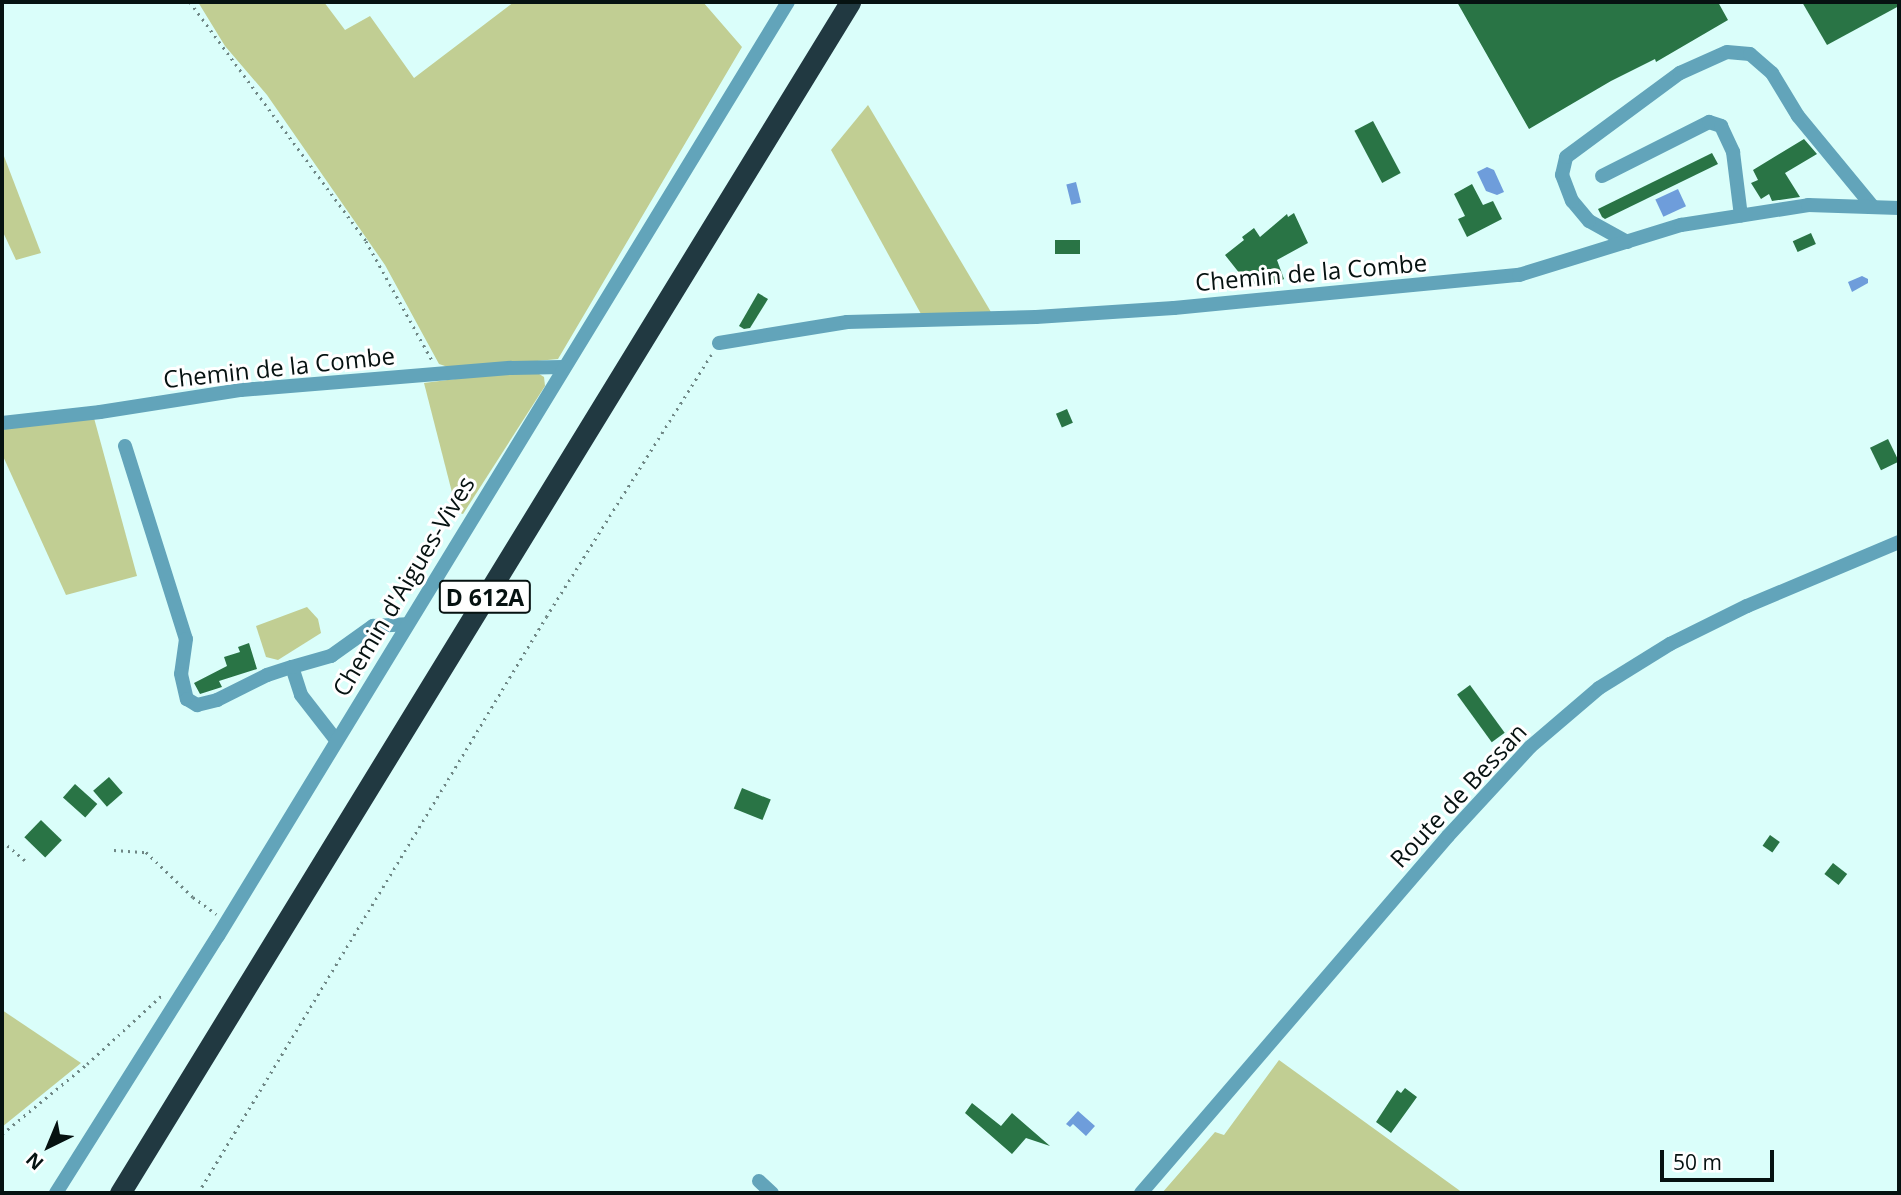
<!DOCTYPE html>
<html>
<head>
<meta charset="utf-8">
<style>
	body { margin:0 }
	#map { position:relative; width:1901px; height:1195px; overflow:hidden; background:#dafefa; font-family:"Open Sans",sans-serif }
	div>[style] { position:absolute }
	.green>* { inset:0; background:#c1ce93 }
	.water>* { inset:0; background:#6e9ddb; transform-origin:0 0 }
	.building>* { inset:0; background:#297445; transform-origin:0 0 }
	.path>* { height:2.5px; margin-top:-1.25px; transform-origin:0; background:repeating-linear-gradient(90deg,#6f8785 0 2px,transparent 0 7px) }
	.minor>* { height:14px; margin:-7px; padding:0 7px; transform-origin:7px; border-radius:7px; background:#62a4ba }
	.highway>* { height:21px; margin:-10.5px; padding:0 10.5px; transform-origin:10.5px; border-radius:10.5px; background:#213941 }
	span { translate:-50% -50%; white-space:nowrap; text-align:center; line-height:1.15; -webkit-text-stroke:6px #fff; paint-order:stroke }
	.shield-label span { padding:2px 5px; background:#fff; border:2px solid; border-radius:5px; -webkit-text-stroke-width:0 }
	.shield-label { font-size:23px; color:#061211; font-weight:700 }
	.street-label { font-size:24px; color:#061211 }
	.frame { position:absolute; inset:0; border:4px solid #061211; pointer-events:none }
	.north { position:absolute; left:14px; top:1111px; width:70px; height:70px; -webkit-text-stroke:5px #fff; paint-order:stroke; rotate:223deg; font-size:19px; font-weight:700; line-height:28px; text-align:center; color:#061211 }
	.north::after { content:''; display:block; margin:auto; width:24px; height:32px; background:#061211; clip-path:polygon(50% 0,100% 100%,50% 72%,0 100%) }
	.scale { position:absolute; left:1660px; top:1150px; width:114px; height:32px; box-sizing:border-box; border:4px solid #061211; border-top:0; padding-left:9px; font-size:21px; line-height:24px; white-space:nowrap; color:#061211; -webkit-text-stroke:5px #fff; paint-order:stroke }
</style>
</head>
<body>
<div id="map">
	<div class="green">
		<div style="clip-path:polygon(198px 2px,324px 2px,345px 30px,370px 16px,414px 78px,514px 2px,703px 2px,742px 47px,558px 359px,454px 369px,439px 364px,385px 265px,267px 95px,225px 46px)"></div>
		<div style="clip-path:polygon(868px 105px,991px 312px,921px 314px,831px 150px)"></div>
		<div style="clip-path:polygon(2px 151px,41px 253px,16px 260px,2px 230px)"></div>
		<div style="clip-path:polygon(518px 371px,536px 372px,544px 377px,545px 386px,463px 514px,457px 512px,424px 383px)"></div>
		<div style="clip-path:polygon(94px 418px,137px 576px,66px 595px,2px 454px,2px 429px)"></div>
		<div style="clip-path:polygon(307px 607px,318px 619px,321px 633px,278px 660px,266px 657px,256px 626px)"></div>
		<div style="clip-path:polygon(2px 1010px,81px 1063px,2px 1127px)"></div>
		<div style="clip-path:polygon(1279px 1060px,1463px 1193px,1162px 1193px,1215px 1132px,1224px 1135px)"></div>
	</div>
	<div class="water">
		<div style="clip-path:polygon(1487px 167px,1494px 170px,1504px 192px,1497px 195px,1486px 191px,1477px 172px)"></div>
		<div style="left:1076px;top:182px;width:21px;height:10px;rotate:76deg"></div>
		<div style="left:1678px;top:189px;width:19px;height:25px;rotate:65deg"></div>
		<div style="clip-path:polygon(1862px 276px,1868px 279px,1868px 283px,1852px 292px,1848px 282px)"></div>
		<div style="clip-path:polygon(1078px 1111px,1095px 1126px,1086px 1136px,1073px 1124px,1070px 1127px,1066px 1124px)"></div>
	</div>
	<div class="building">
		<div style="clip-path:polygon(1457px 2px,1718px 2px,1728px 20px,1656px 62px,1655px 59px,1611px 81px,1529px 129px)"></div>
		<div style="clip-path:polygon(1802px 2px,1899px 2px,1899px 6px,1827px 45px)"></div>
		<div style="left:1373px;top:121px;width:59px;height:21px;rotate:62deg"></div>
		<div style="clip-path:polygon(1804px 139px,1817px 154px,1785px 173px,1800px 197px,1772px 201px,1769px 194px,1761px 199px,1751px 183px,1758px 180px,1753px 170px)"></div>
		<div style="clip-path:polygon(1712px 153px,1718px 164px,1605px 219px,1602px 217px,1598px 209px)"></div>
		<div style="clip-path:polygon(1472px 184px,1483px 205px,1493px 201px,1502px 219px,1467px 237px,1458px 219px,1465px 216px,1454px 194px)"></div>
		<div style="clip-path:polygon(1294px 213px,1308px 243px,1277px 260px,1284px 279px,1277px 283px,1248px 284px,1225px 255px,1244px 240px,1242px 237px,1254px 228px,1260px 237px,1287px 214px,1288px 217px)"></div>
		<div style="left:1811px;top:233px;width:12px;height:20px;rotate:66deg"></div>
		<div style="left:1080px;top:240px;width:14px;height:25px;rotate:90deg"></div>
		<div style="clip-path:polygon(758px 293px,768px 299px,750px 328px,744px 329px,739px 326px)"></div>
		<div style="left:1067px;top:409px;width:15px;height:12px;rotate:67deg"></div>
		<div style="left:1888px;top:439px;width:25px;height:20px;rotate:64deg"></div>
		<div style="clip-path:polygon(249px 643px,257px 669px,219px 681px,222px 687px,200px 694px,194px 683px,227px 666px,224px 657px,240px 652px,238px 647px)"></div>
		<div style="left:1470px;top:685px;width:59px;height:16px;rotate:54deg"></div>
		<div style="left:109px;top:777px;width:21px;height:21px;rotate:49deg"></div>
		<div style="left:75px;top:784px;width:30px;height:18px;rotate:42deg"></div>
		<div style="left:742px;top:788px;width:31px;height:22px;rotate:22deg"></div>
		<div style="left:41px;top:820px;width:29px;height:24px;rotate:44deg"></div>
		<div style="left:1770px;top:835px;width:12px;height:13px;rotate:35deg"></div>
		<div style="left:1833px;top:863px;width:18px;height:14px;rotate:38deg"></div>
		<div style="clip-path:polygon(1405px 1088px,1417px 1097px,1391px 1133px,1376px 1122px,1397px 1090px,1401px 1093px)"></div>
		<div style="clip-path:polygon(972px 1103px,1001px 1126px,1012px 1113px,1050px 1146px,1026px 1138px,1012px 1154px,965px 1113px)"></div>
	</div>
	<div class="path">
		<div style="left:190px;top:2px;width:297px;rotate:53.6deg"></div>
		<div style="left:366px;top:241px;width:136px;rotate:61deg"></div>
		<div style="left:2px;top:841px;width:34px;rotate:40deg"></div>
		<div style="left:114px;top:850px;width:32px;rotate:4deg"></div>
		<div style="left:146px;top:852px;width:65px;rotate:43.8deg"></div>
		<div style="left:193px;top:897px;width:29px;rotate:36deg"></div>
		<div style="left:2px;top:1134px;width:110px;rotate:-39.5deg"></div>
		<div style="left:87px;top:1064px;width:103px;rotate:-42.6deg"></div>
		<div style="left:198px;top:1193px;width:673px;rotate:-58.86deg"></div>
		<div style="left:546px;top:617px;width:310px;rotate:-57.8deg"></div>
	</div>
	<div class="minor">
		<div style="left:1602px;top:176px;width:120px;rotate:-26.8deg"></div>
		<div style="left:1709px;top:122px;width:13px;rotate:18deg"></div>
		<div style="left:1721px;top:126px;width:29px;rotate:65deg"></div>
		<div style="left:1733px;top:152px;width:64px;rotate:82.9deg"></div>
		<div style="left:1627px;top:242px;width:43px;rotate:-151.1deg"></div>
		<div style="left:1589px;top:221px;width:26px;rotate:-130deg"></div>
		<div style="left:1572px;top:201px;width:28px;rotate:-111deg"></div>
		<div style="left:1562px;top:175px;width:18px;rotate:-77deg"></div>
		<div style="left:1566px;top:157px;width:142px;rotate:-36.4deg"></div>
		<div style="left:1680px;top:73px;width:51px;rotate:-24.1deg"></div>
		<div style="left:1727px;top:52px;width:23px;rotate:5deg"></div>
		<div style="left:1750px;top:54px;width:29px;rotate:41deg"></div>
		<div style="left:1772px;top:73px;width:50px;rotate:58.8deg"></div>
		<div style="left:1798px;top:116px;width:118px;rotate:50.5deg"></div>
		<div style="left:719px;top:343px;width:130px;rotate:-9.3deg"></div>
		<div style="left:847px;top:322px;width:189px;rotate:-1.5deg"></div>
		<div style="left:1036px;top:317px;width:138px;rotate:-3.7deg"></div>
		<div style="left:1174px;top:308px;width:347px;rotate:-5.5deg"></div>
		<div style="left:1519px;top:275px;width:170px;rotate:-17.2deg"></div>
		<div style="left:1681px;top:225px;width:129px;rotate:-8.9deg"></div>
		<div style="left:1808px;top:205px;width:91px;rotate:1.9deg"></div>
		<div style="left:2px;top:423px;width:99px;rotate:-6.4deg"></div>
		<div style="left:100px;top:412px;width:143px;rotate:-8.9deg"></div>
		<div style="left:241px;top:390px;width:271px;rotate:-4.7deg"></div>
		<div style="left:511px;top:368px;width:52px;rotate:-1.1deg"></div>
		<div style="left:125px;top:446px;width:202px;rotate:72.5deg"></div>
		<div style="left:186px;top:639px;width:35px;rotate:98deg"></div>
		<div style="left:181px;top:674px;width:26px;rotate:77deg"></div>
		<div style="left:187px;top:699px;width:12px;rotate:31deg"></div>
		<div style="left:197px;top:705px;width:21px;rotate:-14deg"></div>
		<div style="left:217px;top:700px;width:56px;rotate:-26.6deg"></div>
		<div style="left:267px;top:675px;width:26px;rotate:-18deg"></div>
		<div style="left:292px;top:667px;width:29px;rotate:72deg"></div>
		<div style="left:301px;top:695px;width:57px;rotate:52.1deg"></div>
		<div style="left:292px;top:667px;width:41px;rotate:-15.8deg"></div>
		<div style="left:331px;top:656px;width:52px;rotate:-35.5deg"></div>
		<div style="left:373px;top:626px;width:33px;rotate:-3deg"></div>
		<div style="left:759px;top:1181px;width:18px;rotate:43deg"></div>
		<div style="left:56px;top:1193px;width:304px;rotate:-57.8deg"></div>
		<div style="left:218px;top:936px;width:1094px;rotate:-58.61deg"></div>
		<div style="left:1141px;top:1193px;width:471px;rotate:-49.3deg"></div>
		<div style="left:1448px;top:836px;width:121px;rotate:-47.3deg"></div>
		<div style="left:1530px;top:747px;width:91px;rotate:-40.5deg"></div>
		<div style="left:1599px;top:688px;width:84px;rotate:-31.8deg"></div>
		<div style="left:1670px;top:644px;width:86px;rotate:-26.3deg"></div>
		<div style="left:1747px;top:606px;width:165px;rotate:-22.8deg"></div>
	</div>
	<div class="highway">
		<div style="left:120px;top:1193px;width:1397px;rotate:-58.49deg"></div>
	</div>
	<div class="shield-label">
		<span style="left:485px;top:597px">D 612A</span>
	</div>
	<div class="street-label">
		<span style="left:1311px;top:272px;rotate:-5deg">Chemin de la Combe</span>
		<span style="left:279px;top:367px;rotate:-6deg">Chemin de la Combe</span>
		<span style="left:403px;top:586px;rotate:-59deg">Chemin d'Aigues-Vives</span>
		<span style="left:1458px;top:795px;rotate:-47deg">Route de Bessan</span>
	</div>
	<div class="frame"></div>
	<div class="north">N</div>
	<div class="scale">50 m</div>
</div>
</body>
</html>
